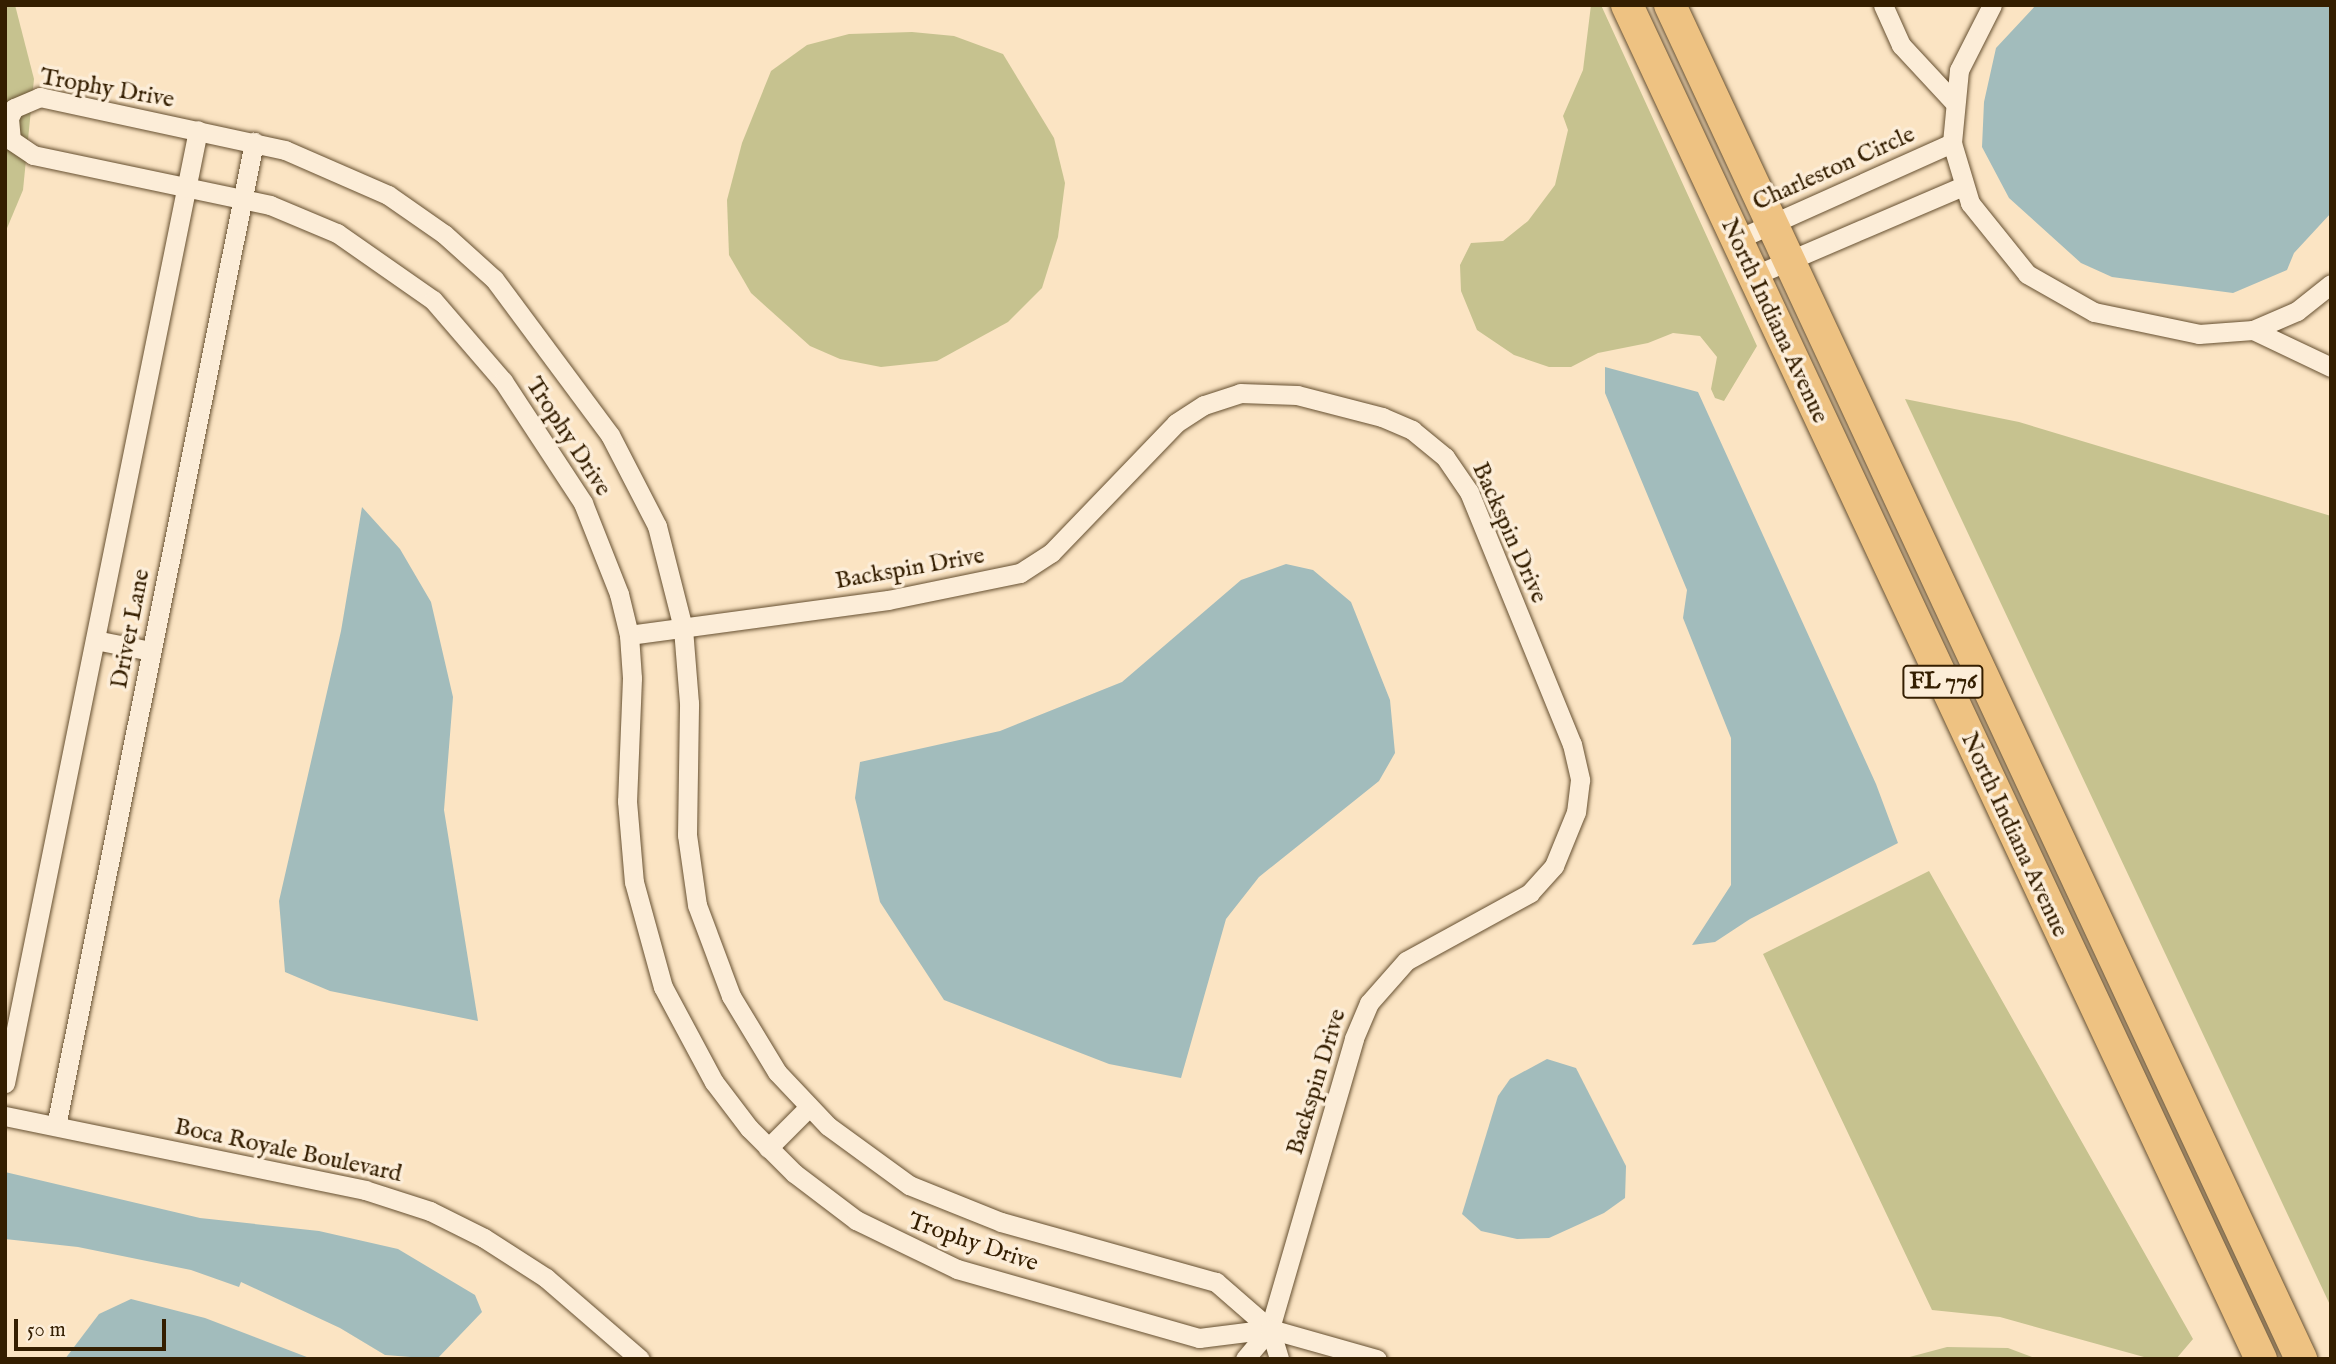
<!DOCTYPE html>
<html>
<head>
<meta charset="utf-8">
<style>
	body { margin:0 }
	#map { position:relative; width:2336px; height:1364px; overflow:hidden; background:#fbe4c3; font-family:"IM FELL English",serif }
	div>[style] { position:absolute }
	.green>* { inset:0; background:#c6c28f }
	.water>* { inset:0; background:#a2bcbc }
	.roads { filter:drop-shadow(0 0 2px #665031) drop-shadow(0 0 2px #665031) }
	.street>* { height:19px; margin:-9.5px; padding:0 9.5px; transform-origin:9.5px; border-radius:9.5px; background:#fcedd8 }
	.primary>* { height:32px; margin:-16px; padding:0 16px; transform-origin:16px; border-radius:16px; background:#eec282 }
	span { translate:-50% -50%; white-space:nowrap; text-align:center; line-height:1.15; -webkit-text-stroke:7px #fcedd8; paint-order:stroke }
	.shield-label span { padding:2px 5px; background:#fcedd8; border:2px solid; border-radius:5px; -webkit-text-stroke-width:0 }
	.shield-label { font-size:23px; color:#341e00; font-weight:700 }
	.street-label { font-size:24px; color:#341e00 }
	.frame { position:absolute; inset:0; border:7px solid #341e00; pointer-events:none }
	.scale { position:absolute; left:14px; top:1319px; width:152px; height:32px; box-sizing:border-box; border:4px solid #341e00; border-top:0; padding-left:9px; font-size:21px; line-height:24px; white-space:nowrap; color:#341e00; -webkit-text-stroke:5px #fcedd8; paint-order:stroke }
</style>
</head>
<body>
<div id="map">
	<div class="green">
		<div style="clip-path:polygon(5px 5px,15px 5px,34px 79px,23px 190px,5px 233px)"></div>
		<div style="clip-path:polygon(1591px 5px,1601px 5px,1757px 346px,1724px 401px,1715px 398px,1711px 389px,1717px 357px,1700px 336px,1673px 333px,1648px 343px,1598px 353px,1571px 367px,1549px 367px,1514px 355px,1477px 330px,1461px 291px,1460px 265px,1471px 243px,1503px 241px,1528px 221px,1555px 185px,1568px 130px,1563px 116px,1583px 70px)"></div>
		<div style="clip-path:polygon(912px 32px,954px 36px,1003px 54px,1054px 138px,1065px 183px,1058px 237px,1042px 288px,1008px 322px,937px 361px,881px 367px,840px 359px,810px 346px,751px 293px,729px 255px,727px 200px,742px 143px,771px 71px,807px 45px,849px 34px)"></div>
		<div style="clip-path:polygon(1905px 399px,2019px 422px,2331px 516px,2331px 1307px)"></div>
		<div style="clip-path:polygon(1929px 871px,2193px 1339px,2176px 1359px,2144px 1357px,2000px 1317px,1932px 1310px,1763px 954px)"></div>
		<div style="clip-path:polygon(1947px 1347px,2008px 1348px,2037px 1359px,1902px 1359px)"></div>
	</div>
	<div class="water">
		<div style="clip-path:polygon(2036px 5px,2331px 5px,2331px 213px,2294px 253px,2287px 270px,2233px 293px,2112px 277px,2081px 263px,2009px 198px,1982px 147px,1984px 102px,1996px 48px)"></div>
		<div style="clip-path:polygon(1605px 367px,1698px 392px,1876px 784px,1898px 843px,1750px 919px,1715px 942px,1692px 945px,1731px 885px,1731px 738px,1683px 618px,1687px 590px,1605px 393px)"></div>
		<div style="clip-path:polygon(362px 507px,400px 549px,431px 602px,453px 697px,444px 810px,478px 1021px,330px 991px,285px 972px,279px 901px,341px 631px)"></div>
		<div style="clip-path:polygon(1286px 564px,1313px 570px,1351px 602px,1390px 700px,1395px 753px,1379px 781px,1259px 877px,1226px 919px,1181px 1078px,1109px 1064px,944px 1000px,880px 902px,855px 798px,860px 762px,1000px 731px,1122px 682px,1241px 580px)"></div>
		<div style="clip-path:polygon(1547px 1059px,1576px 1068px,1626px 1166px,1625px 1198px,1604px 1213px,1549px 1238px,1517px 1239px,1481px 1231px,1462px 1214px,1498px 1096px,1510px 1079px)"></div>
		<div style="clip-path:polygon(5px 1172px,200px 1218px,319px 1231px,398px 1249px,475px 1295px,482px 1312px,437px 1359px,385px 1355px,340px 1328px,241px 1282px,239px 1287px,191px 1270px,78px 1247px,5px 1239px)"></div>
		<div style="clip-path:polygon(131px 1299px,205px 1318px,312px 1359px,65px 1359px,99px 1314px)"></div>
	</div>
	<div class="roads">
		<div class="street">
			<div style="left:1883px;top:5px;width:44px;rotate:65.8deg"></div>
			<div style="left:1901px;top:45px;width:76px;rotate:47.1deg"></div>
			<div style="left:1992px;top:5px;width:73px;rotate:116.9deg"></div>
			<div style="left:1959px;top:70px;width:73px;rotate:95.5deg"></div>
			<div style="left:1952px;top:143px;width:63px;rotate:73.3deg"></div>
			<div style="left:1970px;top:203px;width:91px;rotate:51.2deg"></div>
			<div style="left:2027px;top:274px;width:77px;rotate:29.6deg"></div>
			<div style="left:2094px;top:312px;width:107px;rotate:11.8deg"></div>
			<div style="left:2199px;top:334px;width:54px;rotate:-4.2deg"></div>
			<div style="left:2253px;top:330px;width:48px;rotate:-23.4deg"></div>
			<div style="left:2297px;top:311px;width:43px;rotate:-38.5deg"></div>
			<div style="left:1736px;top:240px;width:237px;rotate:-24.2deg"></div>
			<div style="left:1753px;top:276px;width:228px;rotate:-23.2deg"></div>
			<div style="left:2253px;top:330px;width:86px;rotate:25.4deg"></div>
			<div style="left:629px;top:635px;width:261px;rotate:-7.7deg"></div>
			<div style="left:888px;top:600px;width:135px;rotate:-11.6deg"></div>
			<div style="left:1020px;top:573px;width:37px;rotate:-33deg"></div>
			<div style="left:1051px;top:553px;width:180px;rotate:-46.1deg"></div>
			<div style="left:1176px;top:423px;width:33px;rotate:-33deg"></div>
			<div style="left:1204px;top:405px;width:38px;rotate:-18deg"></div>
			<div style="left:1240px;top:393px;width:57px;rotate:2deg"></div>
			<div style="left:1297px;top:395px;width:88px;rotate:14.5deg"></div>
			<div style="left:1382px;top:417px;width:33px;rotate:23deg"></div>
			<div style="left:1412px;top:430px;width:43px;rotate:39.3deg"></div>
			<div style="left:1445px;top:457px;width:42px;rotate:55.6deg"></div>
			<div style="left:1469px;top:492px;width:272px;rotate:67.8deg"></div>
			<div style="left:1572px;top:744px;width:37px;rotate:77deg"></div>
			<div style="left:1580px;top:780px;width:32px;rotate:97deg"></div>
			<div style="left:1576px;top:812px;width:58px;rotate:112.2deg"></div>
			<div style="left:1554px;top:866px;width:36px;rotate:132deg"></div>
			<div style="left:1530px;top:893px;width:141px;rotate:151.3deg"></div>
			<div style="left:1406px;top:961px;width:56px;rotate:131.4deg"></div>
			<div style="left:1369px;top:1003px;width:39px;rotate:113deg"></div>
			<div style="left:1354px;top:1039px;width:302px;rotate:106.2deg"></div>
			<div style="left:1270px;top:1329px;width:39px;rotate:130deg"></div>
			<div style="left:95px;top:640px;width:57px;rotate:11.1deg"></div>
			<div style="left:5px;top:1083px;width:972px;rotate:-78.55deg"></div>
			<div style="left:5px;top:1116px;width:368px;rotate:11.6deg"></div>
			<div style="left:365px;top:1190px;width:68px;rotate:17.9deg"></div>
			<div style="left:430px;top:1211px;width:60px;rotate:26.6deg"></div>
			<div style="left:484px;top:1238px;width:74px;rotate:32.8deg"></div>
			<div style="left:546px;top:1278px;width:124px;rotate:40.8deg"></div>
			<div style="left:56px;top:1126px;width:1004px;rotate:-78.62deg"></div>
			<div style="left:768px;top:1148px;width:58px;rotate:-45deg"></div>
			<div style="left:1270px;top:1329px;width:72px;rotate:-139deg"></div>
			<div style="left:1216px;top:1282px;width:223px;rotate:-164.4deg"></div>
			<div style="left:1001px;top:1222px;width:99px;rotate:-158.1deg"></div>
			<div style="left:909px;top:1185px;width:100px;rotate:-143.9deg"></div>
			<div style="left:828px;top:1126px;width:74px;rotate:-133.4deg"></div>
			<div style="left:777px;top:1072px;width:89px;rotate:-121.2deg"></div>
			<div style="left:731px;top:996px;width:97px;rotate:-110.5deg"></div>
			<div style="left:697px;top:905px;width:71px;rotate:-98.1deg"></div>
			<div style="left:687px;top:835px;width:132px;rotate:-89.1deg"></div>
			<div style="left:689px;top:703px;width:75px;rotate:-94.6deg"></div>
			<div style="left:683px;top:628px;width:105px;rotate:-104.3deg"></div>
			<div style="left:657px;top:526px;width:102px;rotate:-117.3deg"></div>
			<div style="left:610px;top:435px;width:194px;rotate:-126.6deg"></div>
			<div style="left:494px;top:279px;width:67px;rotate:-138deg"></div>
			<div style="left:444px;top:234px;width:68px;rotate:-145.1deg"></div>
			<div style="left:388px;top:195px;width:112px;rotate:-156.4deg"></div>
			<div style="left:285px;top:150px;width:251px;rotate:-167.8deg"></div>
			<div style="left:40px;top:97px;width:28px;rotate:157deg"></div>
			<div style="left:14px;top:108px;width:11px;rotate:117deg"></div>
			<div style="left:9px;top:118px;width:22px;rotate:85deg"></div>
			<div style="left:11px;top:140px;width:27px;rotate:34deg"></div>
			<div style="left:33px;top:155px;width:242px;rotate:11.9deg"></div>
			<div style="left:270px;top:205px;width:73px;rotate:22.7deg"></div>
			<div style="left:337px;top:233px;width:117px;rotate:34.9deg"></div>
			<div style="left:433px;top:300px;width:107px;rotate:49.2deg"></div>
			<div style="left:503px;top:381px;width:146px;rotate:56.7deg"></div>
			<div style="left:583px;top:503px;width:98px;rotate:68.4deg"></div>
			<div style="left:619px;top:594px;width:42px;rotate:76.3deg"></div>
			<div style="left:629px;top:635px;width:43px;rotate:86deg"></div>
			<div style="left:632px;top:678px;width:123px;rotate:92.3deg"></div>
			<div style="left:627px;top:801px;width:81px;rotate:85.1deg"></div>
			<div style="left:634px;top:882px;width:109px;rotate:74.6deg"></div>
			<div style="left:663px;top:987px;width:108px;rotate:61.8deg"></div>
			<div style="left:714px;top:1082px;width:58px;rotate:52.7deg"></div>
			<div style="left:749px;top:1128px;width:64px;rotate:45deg"></div>
			<div style="left:794px;top:1173px;width:78px;rotate:37.2deg"></div>
			<div style="left:856px;top:1220px;width:112px;rotate:25.9deg"></div>
			<div style="left:957px;top:1269px;width:252px;rotate:15.9deg"></div>
			<div style="left:1199px;top:1338px;width:72px;rotate:-7.2deg"></div>
			<div style="left:1270px;top:1329px;width:111px;rotate:15.7deg"></div>
			<div style="left:1270px;top:1329px;width:31px;rotate:73deg"></div>
		</div>
		<div class="primary">
			<div style="left:1627px;top:5px;width:1495px;rotate:64.91deg"></div>
			<div style="left:1670px;top:5px;width:1494px;rotate:65.01deg"></div>
		</div>
	</div>
	<div class="shield-label">
		<span style="left:1943px;top:682px">FL 776</span>
	</div>
	<div class="street-label">
		<span style="left:107px;top:89px;rotate:10deg">Trophy Drive</span>
		<span style="left:1834px;top:169px;rotate:-24deg">Charleston Circle</span>
		<span style="left:1774px;top:321px;rotate:65deg">North Indiana Avenue</span>
		<span style="left:568px;top:437px;rotate:57deg">Trophy Drive</span>
		<span style="left:1509px;top:533px;rotate:66deg">Backspin Drive</span>
		<span style="left:910px;top:569px;rotate:-10deg">Backspin Drive</span>
		<span style="left:131px;top:629px;rotate:-79deg">Driver Lane</span>
		<span style="left:2014px;top:835px;rotate:65deg">North Indiana Avenue</span>
		<span style="left:1317px;top:1082px;rotate:-73deg">Backspin Drive</span>
		<span style="left:288px;top:1151px;rotate:12deg">Boca Royale Boulevard</span>
		<span style="left:973px;top:1243px;rotate:19deg">Trophy Drive</span>
	</div>
	<div class="frame"></div>
	<div class="scale">50 m</div>
</div>
</body>
</html>
